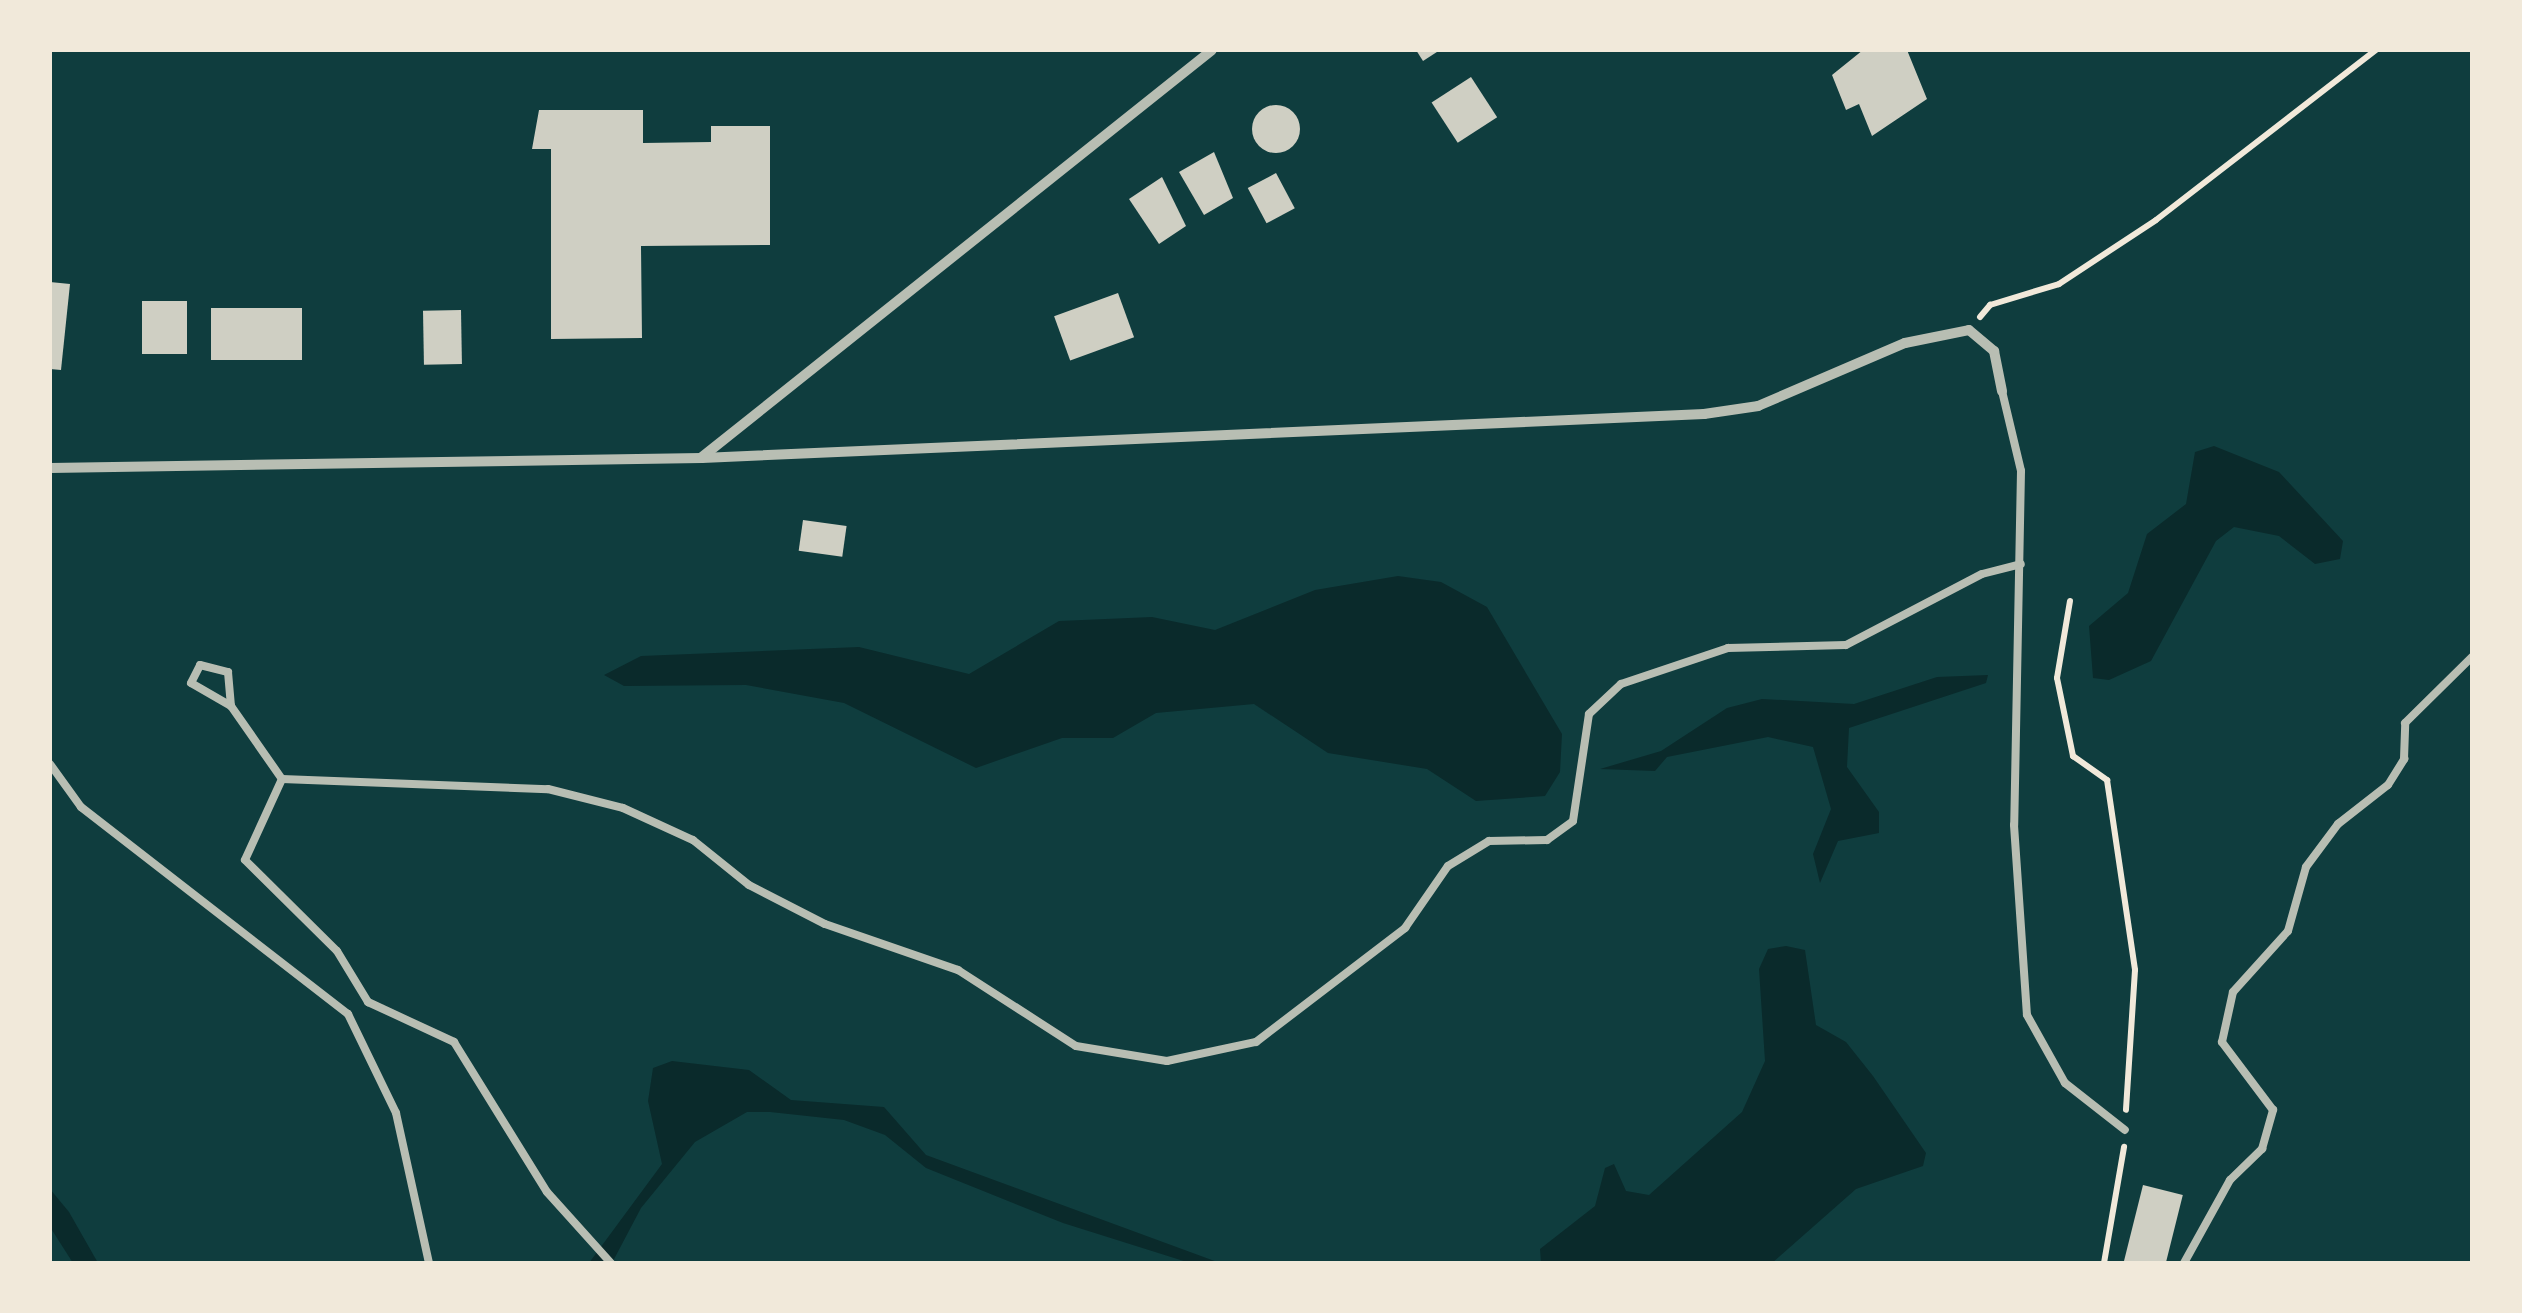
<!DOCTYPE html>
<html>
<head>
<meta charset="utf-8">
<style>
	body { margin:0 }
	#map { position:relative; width:2522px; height:1313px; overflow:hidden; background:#0f3d3e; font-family:Manrope,sans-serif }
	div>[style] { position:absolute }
	.water>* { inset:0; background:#0a2a2b }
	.building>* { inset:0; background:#cfcfc3; transform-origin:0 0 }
	.round { border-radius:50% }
	.path>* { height:6px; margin:-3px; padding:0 3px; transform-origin:3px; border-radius:3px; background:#f1e9da }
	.service>* { height:8px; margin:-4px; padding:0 4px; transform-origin:4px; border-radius:4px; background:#b8beb3 }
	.minor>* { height:10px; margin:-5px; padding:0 5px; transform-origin:5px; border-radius:5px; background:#b8beb3 }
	span { translate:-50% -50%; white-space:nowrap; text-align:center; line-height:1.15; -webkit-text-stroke:10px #f1e9da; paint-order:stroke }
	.frame { position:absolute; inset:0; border:52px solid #f1e9da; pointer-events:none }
</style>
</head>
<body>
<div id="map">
	<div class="water">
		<div style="clip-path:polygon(2214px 446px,2279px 472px,2343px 541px,2340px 559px,2315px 564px,2279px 536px,2234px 527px,2216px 541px,2151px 661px,2109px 680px,2093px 678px,2089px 626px,2128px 593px,2147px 534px,2186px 504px,2195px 452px)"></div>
		<div style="clip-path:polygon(1398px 576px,1441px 582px,1487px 607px,1562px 734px,1560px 772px,1545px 796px,1476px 801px,1427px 769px,1328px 753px,1254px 704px,1156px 713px,1113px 738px,1062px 738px,976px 768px,844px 703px,746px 685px,624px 686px,604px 675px,641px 656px,859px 647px,969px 674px,1059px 621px,1152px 617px,1215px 630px,1315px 590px)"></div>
		<div style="clip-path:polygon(1988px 675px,1986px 683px,1849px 728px,1847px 767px,1879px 812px,1879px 833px,1838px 841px,1820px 883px,1813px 854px,1831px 809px,1813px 747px,1768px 737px,1667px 757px,1655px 771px,1600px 769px,1661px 751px,1727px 708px,1762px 699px,1854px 704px,1937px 677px)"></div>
		<div style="clip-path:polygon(1786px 946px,1805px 950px,1816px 1025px,1846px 1042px,1873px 1076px,1926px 1153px,1923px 1166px,1856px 1189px,1772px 1263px,1541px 1263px,1540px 1249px,1595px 1206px,1605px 1168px,1614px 1164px,1626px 1191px,1649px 1195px,1742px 1112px,1765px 1061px,1759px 969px,1768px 949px)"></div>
		<div style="clip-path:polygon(672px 1061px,749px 1070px,791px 1100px,884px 1107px,926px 1155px,1220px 1263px,1190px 1263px,1063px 1223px,926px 1168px,885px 1135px,844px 1120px,770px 1112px,747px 1112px,695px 1142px,641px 1208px,612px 1263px,589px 1263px,662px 1164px,648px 1101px,653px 1068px)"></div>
		<div style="clip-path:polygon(50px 1189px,69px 1212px,98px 1263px,73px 1263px,50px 1227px)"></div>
	</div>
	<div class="building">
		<div style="clip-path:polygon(1416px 50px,1440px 50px,1423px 61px)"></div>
		<div style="clip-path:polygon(1863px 50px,1907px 50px,1927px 99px,1872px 136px,1859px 104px,1846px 110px,1832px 75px)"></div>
		<div style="left:1471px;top:77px;width:48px;height:47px;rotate:57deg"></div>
		<div class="round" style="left:1252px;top:105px;width:48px;height:48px"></div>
		<div style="clip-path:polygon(539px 110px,643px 110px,643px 143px,711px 142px,711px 126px,770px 126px,770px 245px,641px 246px,642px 338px,551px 339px,551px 149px,532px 149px)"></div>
		<div style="clip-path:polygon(1214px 152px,1233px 198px,1204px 215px,1179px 172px)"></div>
		<div style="left:1276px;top:173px;width:40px;height:32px;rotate:62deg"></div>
		<div style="clip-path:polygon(1162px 177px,1186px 226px,1159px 244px,1129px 199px)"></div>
		<div style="clip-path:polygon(50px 282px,70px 284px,61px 370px,50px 369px)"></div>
		<div style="left:1118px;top:293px;width:47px;height:68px;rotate:70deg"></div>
		<div style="left:142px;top:301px;width:45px;height:53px"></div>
		<div style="left:211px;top:308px;width:91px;height:52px"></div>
		<div style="left:461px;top:310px;width:54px;height:38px;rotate:89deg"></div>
		<div style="left:803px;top:520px;width:44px;height:31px;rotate:8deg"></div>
		<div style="left:2143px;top:1185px;width:41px;height:80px;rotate:14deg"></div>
	</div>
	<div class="path">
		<div style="left:1980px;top:317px;width:16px;rotate:-50deg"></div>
		<div style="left:1990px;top:305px;width:72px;rotate:-16.9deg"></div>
		<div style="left:2059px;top:284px;width:116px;rotate:-33.4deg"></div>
		<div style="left:2156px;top:220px;width:278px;rotate:-37.7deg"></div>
		<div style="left:2070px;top:601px;width:78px;rotate:99.6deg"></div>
		<div style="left:2057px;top:678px;width:80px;rotate:78.4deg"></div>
		<div style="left:2073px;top:756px;width:42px;rotate:35.2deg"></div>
		<div style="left:2107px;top:780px;width:192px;rotate:81.6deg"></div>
		<div style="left:2135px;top:970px;width:140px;rotate:93.7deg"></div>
		<div style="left:2104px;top:1263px;width:118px;rotate:-80.2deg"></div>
	</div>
	<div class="service">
		<div style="left:2002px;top:391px;width:82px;rotate:76.6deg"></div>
		<div style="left:2021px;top:471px;width:354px;rotate:91.1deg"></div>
		<div style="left:2014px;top:825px;width:190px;rotate:86.1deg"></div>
		<div style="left:2027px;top:1015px;width:78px;rotate:60.8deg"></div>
		<div style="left:2065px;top:1083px;width:76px;rotate:38.1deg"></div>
		<div style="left:231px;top:706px;width:46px;rotate:-150.1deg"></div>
		<div style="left:191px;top:683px;width:20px;rotate:-63deg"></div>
		<div style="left:200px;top:665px;width:29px;rotate:14deg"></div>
		<div style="left:228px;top:672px;width:34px;rotate:85deg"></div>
		<div style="left:231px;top:706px;width:89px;rotate:55.1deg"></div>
		<div style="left:282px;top:779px;width:89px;rotate:114.6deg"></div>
		<div style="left:245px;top:860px;width:129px;rotate:44.7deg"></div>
		<div style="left:337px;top:951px;width:60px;rotate:58.7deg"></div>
		<div style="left:368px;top:1002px;width:95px;rotate:24.9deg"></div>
		<div style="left:454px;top:1042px;width:176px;rotate:58.2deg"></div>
		<div style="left:547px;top:1192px;width:96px;rotate:48deg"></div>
		<div style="left:50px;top:764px;width:53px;rotate:54.2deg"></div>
		<div style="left:81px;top:807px;width:338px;rotate:37.8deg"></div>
		<div style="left:348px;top:1014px;width:110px;rotate:64.1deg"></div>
		<div style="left:396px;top:1113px;width:154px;rotate:77.6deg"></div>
		<div style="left:282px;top:779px;width:266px;rotate:2.2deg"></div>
		<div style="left:548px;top:789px;width:77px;rotate:14.2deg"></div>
		<div style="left:623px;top:808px;width:77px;rotate:24.6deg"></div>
		<div style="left:693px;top:840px;width:72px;rotate:38.8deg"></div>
		<div style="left:749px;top:885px;width:85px;rotate:27.2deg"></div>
		<div style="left:825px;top:924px;width:141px;rotate:19.1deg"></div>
		<div style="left:958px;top:970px;width:140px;rotate:32.8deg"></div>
		<div style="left:1076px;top:1046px;width:92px;rotate:9.4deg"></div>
		<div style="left:1167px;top:1061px;width:91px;rotate:-12.1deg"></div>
		<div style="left:1256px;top:1042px;width:188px;rotate:-37.4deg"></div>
		<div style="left:1405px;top:928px;width:75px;rotate:-55.3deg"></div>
		<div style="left:1448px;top:866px;width:48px;rotate:-31.4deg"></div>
		<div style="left:1489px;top:841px;width:58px;rotate:-1deg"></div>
		<div style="left:1547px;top:840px;width:32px;rotate:-36deg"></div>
		<div style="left:1573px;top:821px;width:108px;rotate:-81.5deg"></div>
		<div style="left:1589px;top:714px;width:44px;rotate:-43.2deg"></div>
		<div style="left:1621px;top:684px;width:113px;rotate:-18.6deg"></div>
		<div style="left:1728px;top:648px;width:118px;rotate:-1.5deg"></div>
		<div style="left:1846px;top:645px;width:153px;rotate:-27.6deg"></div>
		<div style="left:1982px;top:574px;width:40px;rotate:-14.4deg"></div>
		<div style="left:2184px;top:1263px;width:95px;rotate:-61deg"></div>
		<div style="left:2230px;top:1180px;width:45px;rotate:-44.1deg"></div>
		<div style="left:2262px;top:1149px;width:41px;rotate:-74.2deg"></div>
		<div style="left:2273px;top:1110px;width:85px;rotate:-126.9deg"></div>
		<div style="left:2222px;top:1042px;width:51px;rotate:-77.6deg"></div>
		<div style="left:2233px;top:992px;width:82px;rotate:-48deg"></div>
		<div style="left:2288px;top:931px;width:66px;rotate:-74.3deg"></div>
		<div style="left:2306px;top:867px;width:54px;rotate:-53.3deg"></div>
		<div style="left:2338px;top:824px;width:63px;rotate:-38deg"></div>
		<div style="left:2388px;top:785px;width:31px;rotate:-58deg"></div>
		<div style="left:2404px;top:759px;width:36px;rotate:-88deg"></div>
		<div style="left:2405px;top:723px;width:94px;rotate:-44.6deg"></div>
	</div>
	<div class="minor">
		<div style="left:702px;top:457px;width:652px;rotate:-38.59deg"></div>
		<div style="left:50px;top:468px;width:652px;rotate:-0.88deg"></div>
		<div style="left:702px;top:458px;width:1003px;rotate:-2.51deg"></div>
		<div style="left:1704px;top:414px;width:55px;rotate:-8.4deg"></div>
		<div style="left:1758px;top:406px;width:160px;rotate:-23.2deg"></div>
		<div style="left:1905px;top:343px;width:65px;rotate:-11.5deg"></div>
		<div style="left:1969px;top:330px;width:33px;rotate:40deg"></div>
		<div style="left:1994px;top:351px;width:41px;rotate:78.7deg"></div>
	</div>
	<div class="frame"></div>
</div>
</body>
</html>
